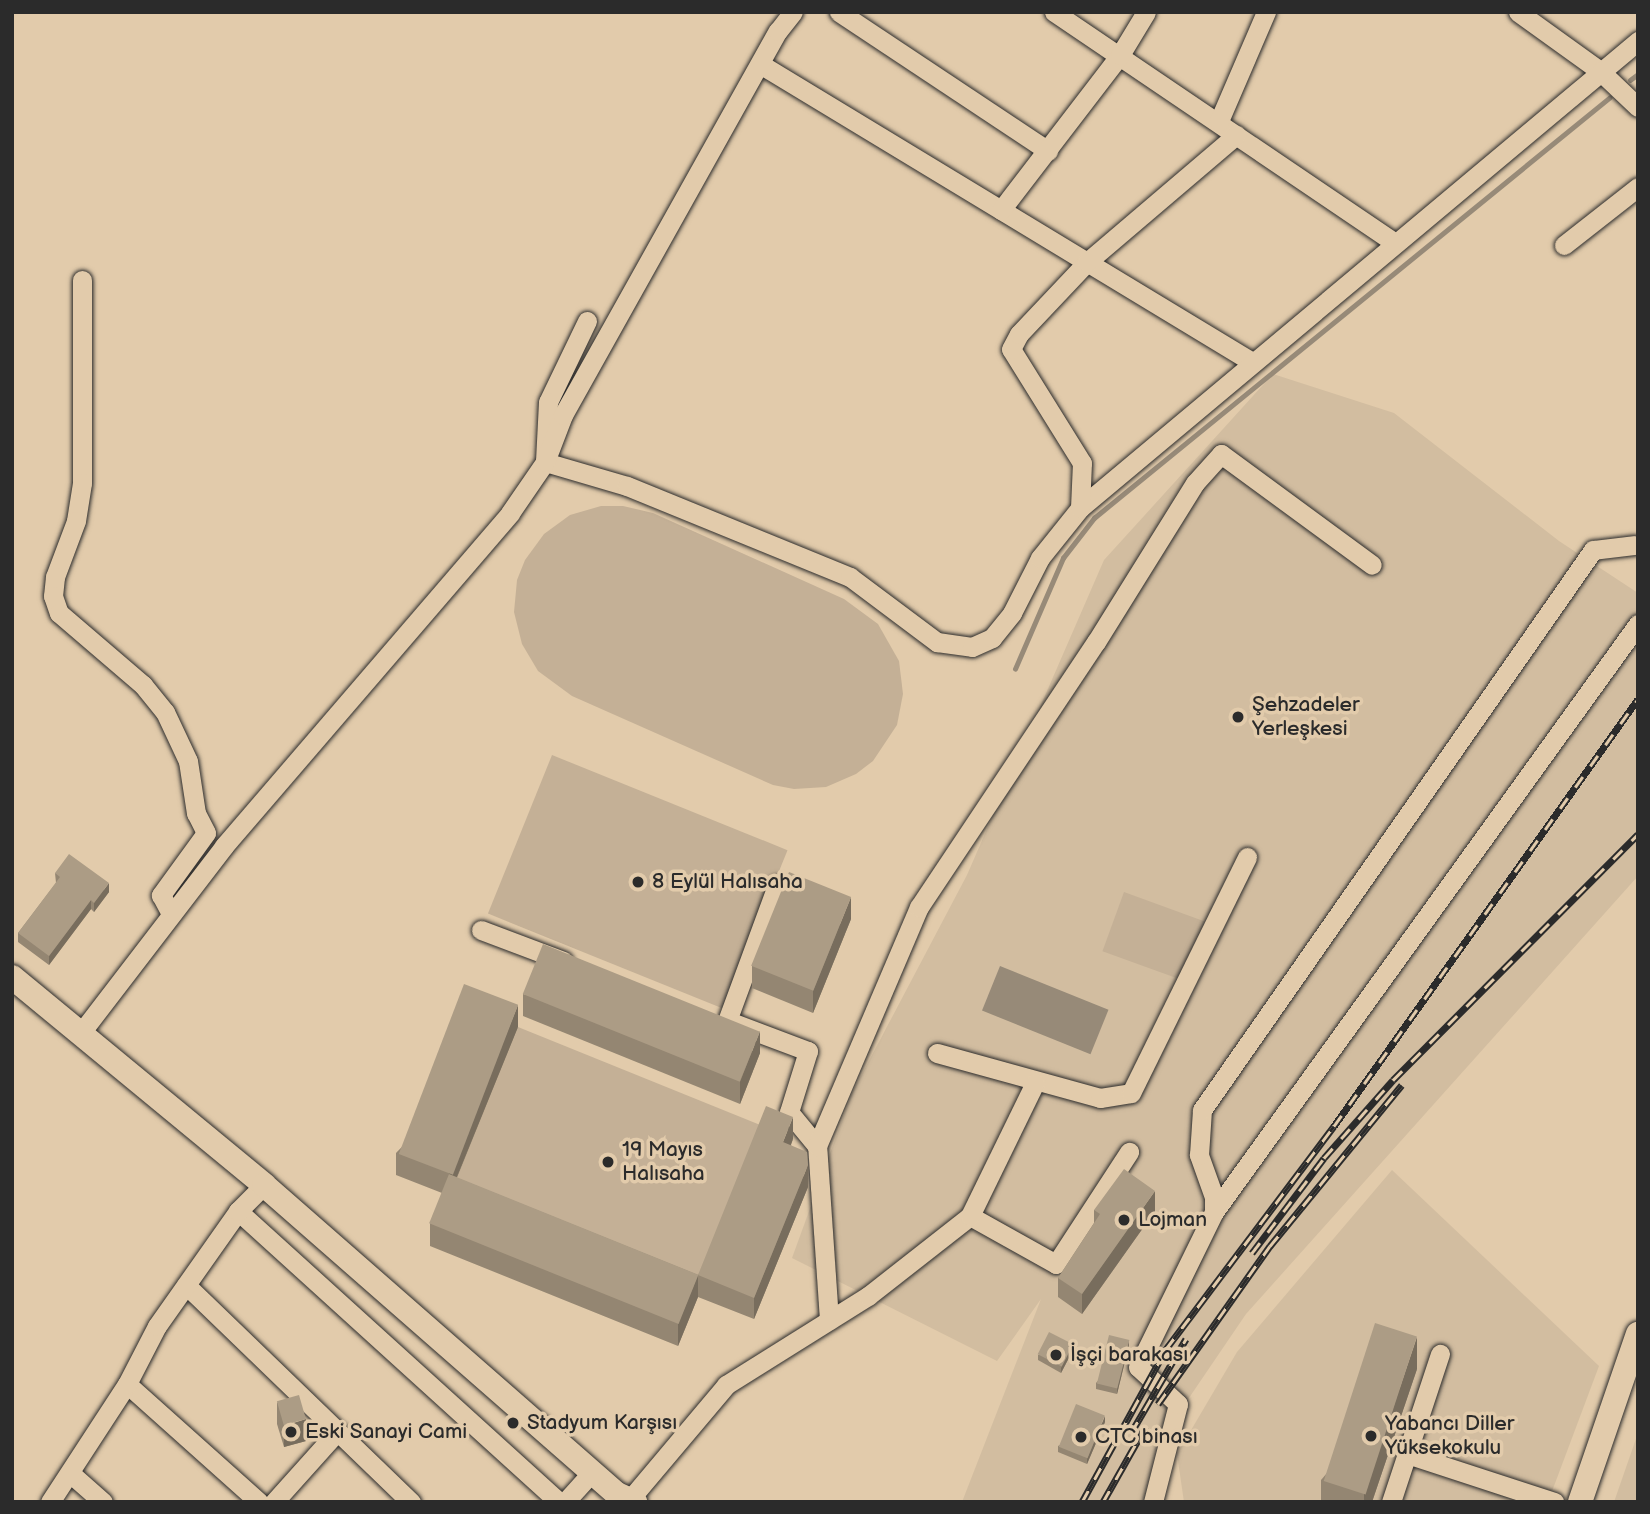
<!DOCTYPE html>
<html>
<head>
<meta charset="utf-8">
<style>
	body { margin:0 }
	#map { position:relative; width:1650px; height:1514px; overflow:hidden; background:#e2cbab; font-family:"Balsamiq Sans",sans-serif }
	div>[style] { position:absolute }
	.built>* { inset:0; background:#d2bda0 }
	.green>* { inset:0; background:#c4b096; transform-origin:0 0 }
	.water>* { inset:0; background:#978a78; transform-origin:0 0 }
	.stream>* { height:4.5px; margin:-2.25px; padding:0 2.25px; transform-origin:2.25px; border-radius:2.25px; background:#978a78 }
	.roads { filter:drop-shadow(0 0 2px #2b2b2b) drop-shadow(0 0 2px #2b2b2b) }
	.minor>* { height:19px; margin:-9.5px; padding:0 9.5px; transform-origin:9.5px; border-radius:9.5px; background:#e2cbab }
	.major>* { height:24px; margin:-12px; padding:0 12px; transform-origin:12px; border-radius:12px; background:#e2cbab }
	.rail>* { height:7px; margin-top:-3.5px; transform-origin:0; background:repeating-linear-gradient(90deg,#e2cbab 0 13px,#2b2b2b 0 26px); box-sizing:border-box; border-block:2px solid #2b2b2b }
	.wall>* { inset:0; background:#948672 }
	.shaded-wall>* { inset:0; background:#786d5d }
	.building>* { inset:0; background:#ac9c85; transform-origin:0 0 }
	.dots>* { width:19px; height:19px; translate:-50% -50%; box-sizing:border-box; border:4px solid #e2cbab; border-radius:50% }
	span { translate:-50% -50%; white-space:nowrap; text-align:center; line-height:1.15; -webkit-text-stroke:7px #e2cbab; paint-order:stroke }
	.poi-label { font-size:21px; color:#2b2b2b }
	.left { translate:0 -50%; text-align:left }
	.frame { position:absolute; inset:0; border:14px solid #2b2b2b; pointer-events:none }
</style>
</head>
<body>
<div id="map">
	<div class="built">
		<div style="clip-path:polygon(1273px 374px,1394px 413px,1559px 541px,1638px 593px,1638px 876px,1246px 1314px,1176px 1417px,1154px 1502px,962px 1502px,1041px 1299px,997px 1361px,792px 1258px,852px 1093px,967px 875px,1104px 560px)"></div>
		<div style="clip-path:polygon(1392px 1170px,1599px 1366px,1548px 1502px,1184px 1502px,1177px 1454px,1237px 1352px)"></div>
		<div style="clip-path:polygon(1638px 1433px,1638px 1502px,1614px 1502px)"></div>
	</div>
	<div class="green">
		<div style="clip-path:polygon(623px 506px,653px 513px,844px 599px,878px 624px,899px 661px,903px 694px,897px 725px,873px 761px,856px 774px,826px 787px,794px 789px,773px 785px,572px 696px,538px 671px,522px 644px,514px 612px,517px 580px,525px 560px,544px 534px,570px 515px,601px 506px)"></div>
		<div style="left:552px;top:755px;width:254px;height:171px;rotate:22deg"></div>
		<div style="left:1124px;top:892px;width:86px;height:63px;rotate:20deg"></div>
		<div style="left:518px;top:1027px;width:268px;height:183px;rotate:22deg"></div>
	</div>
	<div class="water">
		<div style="left:1000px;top:966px;width:117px;height:48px;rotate:22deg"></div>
	</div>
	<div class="stream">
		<div style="left:1630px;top:80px;width:10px;rotate:-37deg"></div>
		<div style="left:1015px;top:669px;width:121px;rotate:-66.6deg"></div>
		<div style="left:1063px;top:558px;width:51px;rotate:-52.2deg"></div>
		<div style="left:1094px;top:518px;width:665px;rotate:-39.2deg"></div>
	</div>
	<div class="roads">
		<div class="minor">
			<div style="left:839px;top:12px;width:251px;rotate:33.6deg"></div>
			<div style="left:1054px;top:12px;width:410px;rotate:34.1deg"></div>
			<div style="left:1518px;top:12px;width:101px;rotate:35.7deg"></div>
			<div style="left:1600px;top:71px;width:52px;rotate:43.5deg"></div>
			<div style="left:760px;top:64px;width:575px;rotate:31.2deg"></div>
			<div style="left:1219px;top:121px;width:119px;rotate:-66.7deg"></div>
			<div style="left:1001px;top:210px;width:195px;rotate:-52.5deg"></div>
			<div style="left:1120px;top:55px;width:50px;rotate:-58.8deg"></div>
			<div style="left:1564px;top:245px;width:94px;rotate:-38.1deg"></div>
			<div style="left:82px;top:280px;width:203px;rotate:90deg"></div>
			<div style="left:82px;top:483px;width:38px;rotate:99deg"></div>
			<div style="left:76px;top:521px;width:60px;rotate:110.6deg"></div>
			<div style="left:55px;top:577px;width:19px;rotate:96deg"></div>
			<div style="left:53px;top:596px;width:18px;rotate:71deg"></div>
			<div style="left:59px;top:613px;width:111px;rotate:40.6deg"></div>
			<div style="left:143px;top:685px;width:35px;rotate:51deg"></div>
			<div style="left:165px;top:712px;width:54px;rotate:64.9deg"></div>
			<div style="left:188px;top:761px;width:53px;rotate:81.3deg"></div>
			<div style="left:196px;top:813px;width:22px;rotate:63deg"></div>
			<div style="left:206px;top:833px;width:77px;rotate:126deg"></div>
			<div style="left:161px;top:895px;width:21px;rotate:62deg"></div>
			<div style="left:587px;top:321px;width:90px;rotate:115.7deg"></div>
			<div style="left:548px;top:402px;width:60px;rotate:92.9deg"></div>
			<div style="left:545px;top:462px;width:85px;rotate:16.3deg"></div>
			<div style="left:627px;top:486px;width:241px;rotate:22.2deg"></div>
			<div style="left:850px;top:577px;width:109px;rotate:36.8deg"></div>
			<div style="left:937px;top:642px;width:35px;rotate:8deg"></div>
			<div style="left:972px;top:647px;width:22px;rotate:-24deg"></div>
			<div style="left:992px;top:638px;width:32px;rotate:-51deg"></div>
			<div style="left:1012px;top:613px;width:62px;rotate:-63deg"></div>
			<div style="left:1040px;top:558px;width:64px;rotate:-51.3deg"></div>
			<div style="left:1080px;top:508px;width:728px;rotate:-39.93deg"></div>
			<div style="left:1080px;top:508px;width:45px;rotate:-87.5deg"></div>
			<div style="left:1082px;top:463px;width:134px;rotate:-121.9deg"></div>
			<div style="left:1011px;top:349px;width:17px;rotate:-62deg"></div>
			<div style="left:1019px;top:334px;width:99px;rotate:-46.6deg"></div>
			<div style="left:1087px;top:262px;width:196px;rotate:-40.4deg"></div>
			<div style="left:481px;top:930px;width:88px;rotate:20.7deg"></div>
			<div style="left:727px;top:1021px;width:145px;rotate:-69.8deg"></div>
			<div style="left:736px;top:1024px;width:77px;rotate:20.6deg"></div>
			<div style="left:808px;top:1051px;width:64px;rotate:107.3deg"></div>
			<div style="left:789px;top:1112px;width:44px;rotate:50.5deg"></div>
			<div style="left:80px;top:1034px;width:237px;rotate:-52.5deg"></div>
			<div style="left:224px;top:846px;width:439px;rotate:-49.3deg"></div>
			<div style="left:510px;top:513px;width:62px;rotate:-55.5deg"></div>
			<div style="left:545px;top:462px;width:50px;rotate:-69deg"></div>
			<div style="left:563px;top:415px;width:440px;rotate:-60.8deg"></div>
			<div style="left:778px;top:31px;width:24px;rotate:-52deg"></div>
			<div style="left:937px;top:1053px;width:169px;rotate:15.4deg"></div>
			<div style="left:1100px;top:1098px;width:31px;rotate:-9deg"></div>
			<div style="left:1131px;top:1093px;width:263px;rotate:-63.8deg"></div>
			<div style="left:238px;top:1211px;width:433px;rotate:42.2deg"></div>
			<div style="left:1214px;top:1212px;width:15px;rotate:-90deg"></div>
			<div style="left:1214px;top:1197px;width:45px;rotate:-109.7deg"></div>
			<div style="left:1199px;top:1155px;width:45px;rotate:-86.2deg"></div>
			<div style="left:1202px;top:1110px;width:683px;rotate:-55.08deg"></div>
			<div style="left:1593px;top:550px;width:42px;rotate:-6.8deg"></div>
			<div style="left:970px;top:1216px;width:98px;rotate:29.2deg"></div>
			<div style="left:1056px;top:1264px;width:134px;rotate:-56.9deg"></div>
			<div style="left:186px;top:1285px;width:313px;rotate:44deg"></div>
			<div style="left:829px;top:1320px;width:174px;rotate:-93.9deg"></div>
			<div style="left:817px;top:1146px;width:260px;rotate:-66.9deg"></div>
			<div style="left:919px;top:907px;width:319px;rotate:-56.3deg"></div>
			<div style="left:1096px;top:642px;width:187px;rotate:-58.1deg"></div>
			<div style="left:1195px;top:483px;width:39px;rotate:-48deg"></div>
			<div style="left:1221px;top:454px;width:187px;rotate:36.3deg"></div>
			<div style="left:127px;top:1384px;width:177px;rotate:41.8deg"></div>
			<div style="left:1407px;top:1454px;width:155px;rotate:18.1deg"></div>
			<div style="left:70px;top:1473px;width:44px;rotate:41.3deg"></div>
			<div style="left:631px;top:1498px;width:148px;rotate:-49.9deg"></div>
			<div style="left:726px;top:1385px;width:168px;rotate:-32.1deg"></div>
			<div style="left:868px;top:1296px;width:130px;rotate:-38.1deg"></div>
			<div style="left:970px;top:1216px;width:148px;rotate:-64deg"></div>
			<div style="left:50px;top:1502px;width:141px;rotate:-56.9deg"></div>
			<div style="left:127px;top:1384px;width:65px;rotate:-62.7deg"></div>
			<div style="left:157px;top:1326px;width:141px;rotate:-54.8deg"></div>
			<div style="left:238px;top:1211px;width:37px;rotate:-45deg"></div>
			<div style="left:274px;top:1502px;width:91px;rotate:-48.1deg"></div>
			<div style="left:565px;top:1502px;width:42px;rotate:-47.9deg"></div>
			<div style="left:1153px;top:1502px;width:101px;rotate:-75.7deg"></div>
			<div style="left:1178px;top:1404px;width:54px;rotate:-137.2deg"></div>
			<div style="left:1138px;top:1367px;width:173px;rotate:-63.9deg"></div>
			<div style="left:1214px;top:1212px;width:725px;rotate:-54.21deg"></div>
			<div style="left:1391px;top:1502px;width:156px;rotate:-71.7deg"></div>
		</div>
		<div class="major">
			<div style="left:12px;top:977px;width:327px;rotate:39.5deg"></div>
			<div style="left:264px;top:1185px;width:469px;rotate:41.2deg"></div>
			<div style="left:617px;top:1494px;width:20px;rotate:24deg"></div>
			<div style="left:1580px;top:1502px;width:178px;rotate:-71deg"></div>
		</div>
	</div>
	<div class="rail">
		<div style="left:1252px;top:1253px;width:119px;rotate:-52.8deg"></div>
		<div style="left:1324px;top:1158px;width:104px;rotate:-48.5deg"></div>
		<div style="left:1393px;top:1080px;width:347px;rotate:-45.1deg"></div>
		<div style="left:1158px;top:1404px;width:194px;rotate:-54.7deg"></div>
		<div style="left:1270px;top:1246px;width:208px;rotate:-50.7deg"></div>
		<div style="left:1131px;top:1433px;width:109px;rotate:-59.7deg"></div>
		<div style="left:1082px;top:1502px;width:175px;rotate:-61.2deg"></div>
		<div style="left:1166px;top:1349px;width:279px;rotate:-53deg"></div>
		<div style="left:1334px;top:1126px;width:524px;rotate:-54.55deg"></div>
		<div style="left:1103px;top:1502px;width:87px;rotate:-60.5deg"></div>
	</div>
	<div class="wall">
		<div style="clip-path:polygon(55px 873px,109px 892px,94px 912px,91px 909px,49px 965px,18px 942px,18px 933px,56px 883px)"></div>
		<div style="clip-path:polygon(851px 919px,813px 1013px,752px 988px,752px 966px)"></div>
		<div style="clip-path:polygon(523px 994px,760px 1053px,740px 1104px,523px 1016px)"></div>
		<div style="clip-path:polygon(518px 1027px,457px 1178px,698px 1275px,793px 1139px,791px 1145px,808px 1187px,754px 1319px,698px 1297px,678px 1346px,430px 1246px,430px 1224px,442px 1193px,396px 1175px,396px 1153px)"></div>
		<div style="clip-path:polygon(1094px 1210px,1155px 1211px,1082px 1314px,1058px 1297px,1058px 1278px,1094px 1223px)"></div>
		<div style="clip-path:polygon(1129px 1345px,1117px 1394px,1096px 1389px,1096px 1383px)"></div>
		<div style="clip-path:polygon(1073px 1350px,1061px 1373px,1038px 1360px,1038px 1355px)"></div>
		<div style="clip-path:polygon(1417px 1369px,1372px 1502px,1321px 1502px,1321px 1480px)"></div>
		<div style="clip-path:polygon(277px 1402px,306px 1441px,284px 1447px,277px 1424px)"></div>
		<div style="clip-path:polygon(1105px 1422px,1087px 1464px,1058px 1452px,1058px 1446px)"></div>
	</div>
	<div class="shaded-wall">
		<div style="clip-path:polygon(109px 883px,109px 892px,94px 912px,94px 903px)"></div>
		<div style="clip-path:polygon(851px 897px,851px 919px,813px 1013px,813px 991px)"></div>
		<div style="clip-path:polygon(91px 900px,91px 909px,49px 965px,49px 956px)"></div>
		<div style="clip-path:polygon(518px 1005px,518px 1027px,449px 1196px,449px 1174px)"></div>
		<div style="clip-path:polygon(760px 1031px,760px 1053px,740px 1104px,740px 1082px)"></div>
		<div style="clip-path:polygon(793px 1117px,793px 1139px,783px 1164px,783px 1142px)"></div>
		<div style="clip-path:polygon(808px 1165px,808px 1187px,754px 1319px,754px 1298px)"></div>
		<div style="clip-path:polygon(1155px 1191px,1155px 1211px,1082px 1314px,1082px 1294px)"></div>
		<div style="clip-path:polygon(698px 1275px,698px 1297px,678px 1346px,678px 1324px)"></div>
		<div style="clip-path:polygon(1417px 1337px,1417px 1369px,1372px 1502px,1364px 1502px,1364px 1494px)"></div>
		<div style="clip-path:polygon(1129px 1340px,1129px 1345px,1117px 1394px,1117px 1388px)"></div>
		<div style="clip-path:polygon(1073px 1344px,1073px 1350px,1061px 1373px,1061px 1368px)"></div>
		<div style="clip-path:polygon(1105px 1416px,1105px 1422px,1087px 1464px,1087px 1459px)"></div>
		<div style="clip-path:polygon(306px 1419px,306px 1441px,284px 1447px,284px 1426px)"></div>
	</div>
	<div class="building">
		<div style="clip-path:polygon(69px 854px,109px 883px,94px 903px,91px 900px,49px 956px,18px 933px,60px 877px,55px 873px)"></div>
		<div style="left:789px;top:872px;width:67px;height:101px;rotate:22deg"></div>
		<div style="left:543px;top:944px;width:234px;height:54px;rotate:22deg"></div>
		<div style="left:464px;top:984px;width:58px;height:182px;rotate:21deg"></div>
		<div style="clip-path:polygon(766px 1106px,793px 1117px,783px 1142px,807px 1152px,808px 1165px,754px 1298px,698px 1275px)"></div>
		<div style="clip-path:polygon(1124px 1169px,1155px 1191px,1082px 1294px,1058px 1278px,1100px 1214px,1094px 1210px)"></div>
		<div style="left:449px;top:1174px;width:269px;height:53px;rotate:22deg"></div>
		<div style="left:1375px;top:1323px;width:44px;height:166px;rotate:18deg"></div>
		<div style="left:1049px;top:1332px;width:27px;height:25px;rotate:27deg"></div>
		<div style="left:1109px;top:1335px;width:21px;height:50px;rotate:14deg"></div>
		<div style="left:299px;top:1395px;width:25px;height:23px;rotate:74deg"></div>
		<div style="left:1076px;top:1404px;width:31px;height:46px;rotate:22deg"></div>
	</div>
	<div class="dots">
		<div style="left:1238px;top:717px;background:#2b2b2b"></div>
		<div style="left:638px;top:882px;background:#2b2b2b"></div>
		<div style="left:608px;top:1162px;background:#2b2b2b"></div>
		<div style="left:1124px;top:1220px;background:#2b2b2b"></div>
		<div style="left:1056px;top:1355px;background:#2b2b2b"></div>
		<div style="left:513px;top:1423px;background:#2b2b2b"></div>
		<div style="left:291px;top:1432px;background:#2b2b2b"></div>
		<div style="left:1371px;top:1436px;background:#2b2b2b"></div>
		<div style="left:1081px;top:1437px;background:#2b2b2b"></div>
	</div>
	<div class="poi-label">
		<span class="left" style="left:1252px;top:717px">Şehzadeler<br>Yerleşkesi</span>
		<span class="left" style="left:652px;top:882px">8 Eylül Halısaha</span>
		<span class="left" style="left:622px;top:1162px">19 Mayıs<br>Halısaha</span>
		<span class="left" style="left:1138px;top:1220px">Lojman</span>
		<span class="left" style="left:1070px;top:1355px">İşçi barakası</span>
		<span class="left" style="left:527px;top:1423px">Stadyum Karşısı</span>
		<span class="left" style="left:1385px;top:1436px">Yabancı Diller<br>Yüksekokulu</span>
		<span class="left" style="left:305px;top:1432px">Eski Sanayi Cami</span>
		<span class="left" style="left:1095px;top:1437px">CTC binası</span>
	</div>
	<div class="frame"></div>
</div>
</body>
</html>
